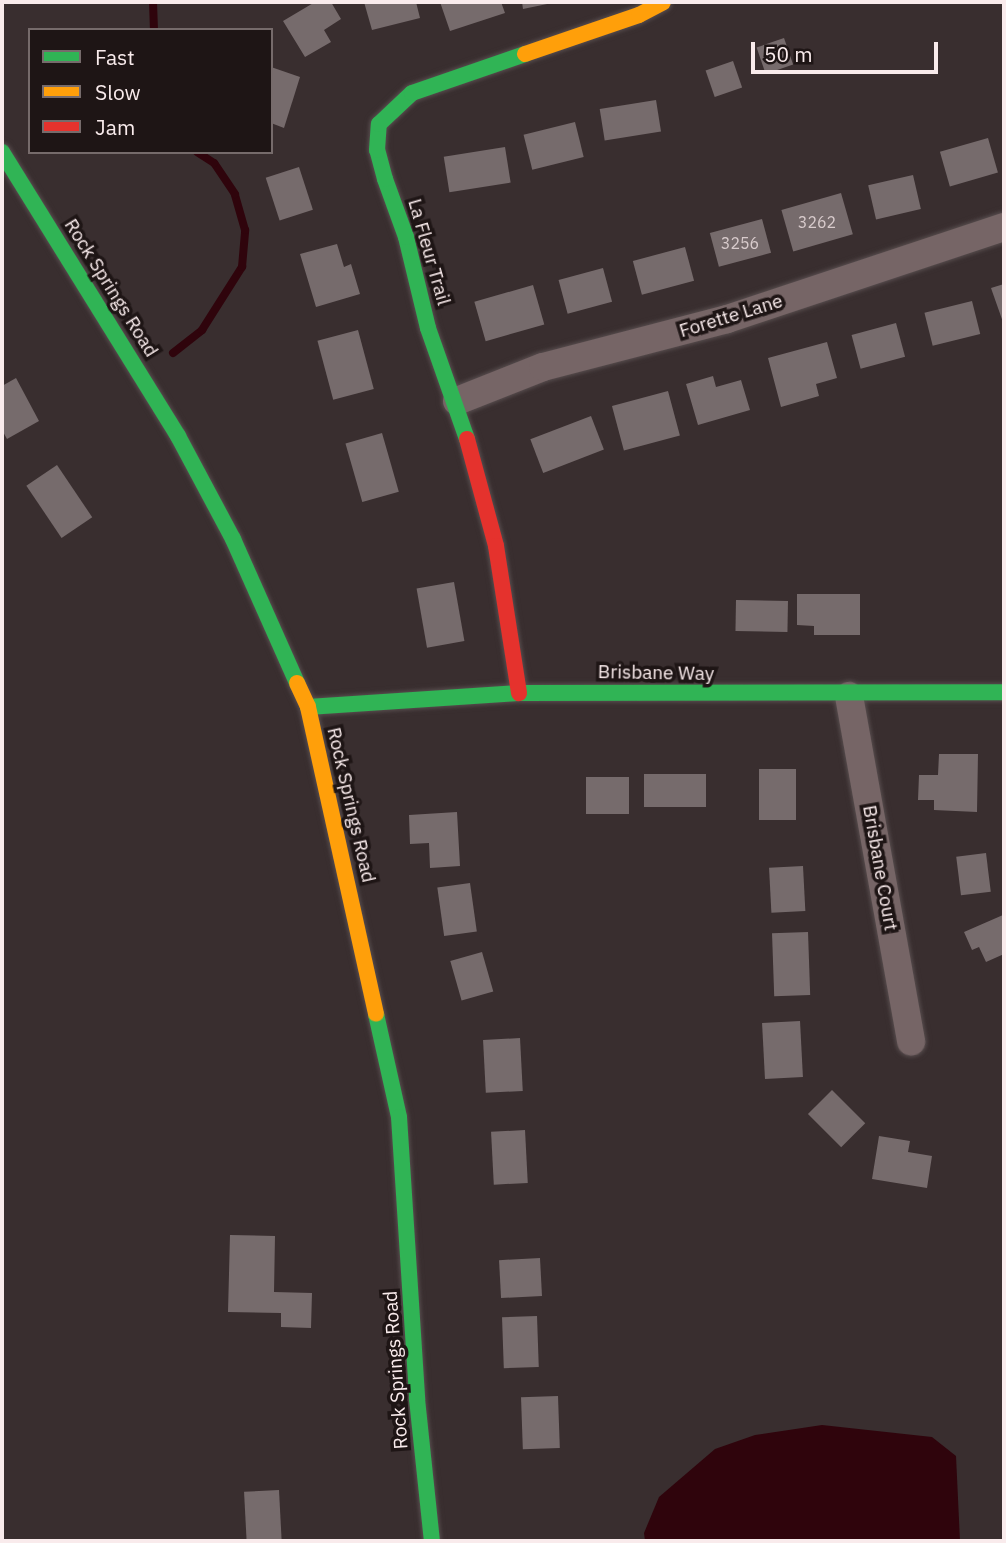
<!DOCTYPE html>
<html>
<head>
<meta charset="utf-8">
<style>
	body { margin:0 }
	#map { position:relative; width:1006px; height:1543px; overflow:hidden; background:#392e2f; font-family:"IBM Plex Sans",sans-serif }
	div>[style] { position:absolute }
	.water>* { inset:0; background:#2f040c }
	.stream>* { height:8px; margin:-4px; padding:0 4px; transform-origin:4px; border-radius:4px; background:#2f040c }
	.building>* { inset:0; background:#766b6c; transform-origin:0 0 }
	.roads { filter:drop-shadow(0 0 2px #574d4e) drop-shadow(0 0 2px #574d4e) }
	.street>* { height:28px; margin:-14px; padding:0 14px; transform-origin:14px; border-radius:14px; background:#766566 }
	.fast>* { height:16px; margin:-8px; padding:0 8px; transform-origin:8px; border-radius:8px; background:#30b455 }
	.slow>* { height:16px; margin:-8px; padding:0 8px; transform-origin:8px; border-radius:8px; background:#ff9f0a }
	.jam>* { height:16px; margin:-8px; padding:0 8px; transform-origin:8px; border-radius:8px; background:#e5322d }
	span { translate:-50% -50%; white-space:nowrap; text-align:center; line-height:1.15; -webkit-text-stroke:7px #1e1515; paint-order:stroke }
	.number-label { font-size:16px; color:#d8cbcc }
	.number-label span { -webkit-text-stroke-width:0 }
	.street-label { font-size:19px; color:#f9ebec }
	.frame { position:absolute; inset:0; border:4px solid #f9ebec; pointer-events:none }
	.legend { position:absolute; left:28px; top:28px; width:245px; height:126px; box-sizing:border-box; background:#1e1515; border:2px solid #766b6b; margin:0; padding:9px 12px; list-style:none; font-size:21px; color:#f9ebec }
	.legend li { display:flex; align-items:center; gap:14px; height:35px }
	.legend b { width:35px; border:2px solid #766b6b }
	.scale { position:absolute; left:751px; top:42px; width:187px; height:32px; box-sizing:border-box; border:4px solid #f9ebec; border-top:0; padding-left:9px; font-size:21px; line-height:24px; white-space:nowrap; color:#f9ebec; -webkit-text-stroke:5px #1e1515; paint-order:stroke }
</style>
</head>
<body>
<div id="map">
	<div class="water">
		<div style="clip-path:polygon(822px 1425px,932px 1437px,956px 1456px,960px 1541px,645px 1541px,644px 1533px,659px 1497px,715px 1449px,755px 1435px)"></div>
	</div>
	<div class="stream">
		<div style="left:153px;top:2px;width:28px;rotate:88deg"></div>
		<div style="left:173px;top:353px;width:37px;rotate:-38deg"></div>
		<div style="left:202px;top:330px;width:75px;rotate:-57.6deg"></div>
		<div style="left:242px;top:267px;width:37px;rotate:-85deg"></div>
		<div style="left:245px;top:230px;width:37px;rotate:-106deg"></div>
		<div style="left:235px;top:194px;width:37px;rotate:-124deg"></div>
		<div style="left:214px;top:163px;width:20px;rotate:-147deg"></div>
	</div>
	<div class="building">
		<div style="clip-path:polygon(315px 2px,331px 2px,341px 19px,324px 30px,331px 42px,305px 57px,283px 21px)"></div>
		<div style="clip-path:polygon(364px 2px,416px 2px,420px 18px,372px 30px)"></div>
		<div style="clip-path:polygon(440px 2px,501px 2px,505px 13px,450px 31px)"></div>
		<div style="clip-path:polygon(522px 2px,552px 2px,552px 3px,523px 9px)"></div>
		<div style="left:784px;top:38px;width:28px;height:29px;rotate:71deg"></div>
		<div style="left:733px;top:61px;width:28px;height:29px;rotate:71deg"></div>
		<div style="clip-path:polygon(271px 67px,300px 77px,284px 128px,271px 123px)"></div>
		<div style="left:656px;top:100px;width:32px;height:57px;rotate:81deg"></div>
		<div style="left:575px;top:122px;width:36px;height:53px;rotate:76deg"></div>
		<div style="left:988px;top:138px;width:36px;height:50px;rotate:74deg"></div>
		<div style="left:505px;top:147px;width:36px;height:62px;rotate:81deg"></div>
		<div style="left:299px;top:167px;width:45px;height:35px;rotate:72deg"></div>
		<div style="left:913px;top:175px;width:35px;height:46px;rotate:77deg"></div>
		<div style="left:841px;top:193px;width:43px;height:62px;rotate:74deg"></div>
		<div style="left:762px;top:219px;width:35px;height:54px;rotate:75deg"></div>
		<div style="clip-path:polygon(337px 244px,344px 267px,351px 264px,360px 294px,316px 307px,300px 254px)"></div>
		<div style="left:685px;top:247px;width:35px;height:54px;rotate:75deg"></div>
		<div style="left:603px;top:268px;width:35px;height:46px;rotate:75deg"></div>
		<div style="clip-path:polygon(1004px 284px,1004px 325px,991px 288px)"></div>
		<div style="left:533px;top:285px;width:41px;height:61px;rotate:74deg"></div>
		<div style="left:972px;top:301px;width:34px;height:49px;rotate:76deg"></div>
		<div style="left:896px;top:323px;width:35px;height:46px;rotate:75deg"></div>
		<div style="left:358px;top:330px;width:61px;height:42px;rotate:75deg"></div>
		<div style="clip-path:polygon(827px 342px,837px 378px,816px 384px,819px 396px,781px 407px,768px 358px)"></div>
		<div style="clip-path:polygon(713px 376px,716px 387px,741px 380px,750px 410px,698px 425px,686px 384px)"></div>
		<div style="clip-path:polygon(16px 378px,39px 421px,7px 439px,2px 430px,2px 386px)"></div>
		<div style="left:668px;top:391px;width:46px;height:58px;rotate:75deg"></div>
		<div style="left:591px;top:416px;width:36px;height:65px;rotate:69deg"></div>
		<div style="left:382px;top:433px;width:61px;height:38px;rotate:74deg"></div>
		<div style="left:57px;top:465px;width:63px;height:37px;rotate:56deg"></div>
		<div style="left:454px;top:582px;width:60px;height:38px;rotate:80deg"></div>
		<div style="clip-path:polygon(797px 594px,860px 594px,860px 635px,814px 635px,814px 626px,797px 625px)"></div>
		<div style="left:736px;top:600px;width:52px;height:31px;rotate:1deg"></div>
		<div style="clip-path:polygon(939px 754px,978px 754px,977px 812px,934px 810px,934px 800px,918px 800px,919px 775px,938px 775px)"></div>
		<div style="left:759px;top:769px;width:37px;height:51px"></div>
		<div style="left:644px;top:774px;width:62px;height:33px"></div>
		<div style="left:586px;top:777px;width:43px;height:37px"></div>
		<div style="clip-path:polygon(457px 812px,460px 866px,430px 868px,429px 843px,410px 844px,409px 815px)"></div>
		<div style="left:986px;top:853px;width:39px;height:30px;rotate:83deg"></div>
		<div style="left:803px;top:866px;width:45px;height:34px;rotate:87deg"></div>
		<div style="left:470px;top:883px;width:49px;height:33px;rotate:82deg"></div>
		<div style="clip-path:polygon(1003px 915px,1004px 954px,986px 962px,979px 947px,972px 950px,964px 932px)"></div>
		<div style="left:808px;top:932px;width:63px;height:36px;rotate:88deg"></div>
		<div style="left:482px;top:952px;width:41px;height:33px;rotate:74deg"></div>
		<div style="left:800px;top:1021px;width:56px;height:38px;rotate:87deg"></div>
		<div style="left:520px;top:1038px;width:53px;height:37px;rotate:87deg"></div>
		<div style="left:832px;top:1090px;width:47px;height:34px;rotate:45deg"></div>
		<div style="left:525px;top:1130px;width:53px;height:34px;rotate:87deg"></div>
		<div style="clip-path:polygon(879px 1136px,910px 1141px,908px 1152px,932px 1156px,927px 1188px,872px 1179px)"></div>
		<div style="clip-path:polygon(230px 1235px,275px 1236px,274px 1292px,312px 1293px,311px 1328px,281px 1327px,281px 1313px,228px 1312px)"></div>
		<div style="left:540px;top:1258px;width:38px;height:41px;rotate:87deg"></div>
		<div style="left:537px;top:1316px;width:51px;height:35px;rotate:88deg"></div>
		<div style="left:558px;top:1396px;width:52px;height:37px;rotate:88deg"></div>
		<div style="left:279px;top:1490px;width:51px;height:35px;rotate:87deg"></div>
	</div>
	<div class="roads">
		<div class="street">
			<div style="left:457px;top:401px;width:92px;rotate:-21.6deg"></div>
			<div style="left:543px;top:367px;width:190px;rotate:-14.6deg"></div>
			<div style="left:727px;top:319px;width:292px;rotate:-18.4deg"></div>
			<div style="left:849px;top:696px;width:351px;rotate:79.8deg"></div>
		</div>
		<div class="fast">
			<div style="left:2px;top:152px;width:334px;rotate:58.2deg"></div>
			<div style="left:178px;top:436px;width:117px;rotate:61.9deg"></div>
			<div style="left:233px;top:539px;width:158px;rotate:66deg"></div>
			<div style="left:467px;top:439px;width:118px;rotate:-109.4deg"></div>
			<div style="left:428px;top:328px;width:94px;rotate:-103.6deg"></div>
			<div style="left:406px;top:237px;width:62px;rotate:-109.9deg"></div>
			<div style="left:385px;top:179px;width:30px;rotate:-105deg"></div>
			<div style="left:377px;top:150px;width:26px;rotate:-86deg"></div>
			<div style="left:379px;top:124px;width:45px;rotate:-43.2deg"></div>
			<div style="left:412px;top:93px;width:120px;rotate:-19deg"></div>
			<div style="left:308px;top:707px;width:211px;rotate:-3.8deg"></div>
			<div style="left:519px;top:693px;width:485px;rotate:-0.1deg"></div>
			<div style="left:376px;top:1014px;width:106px;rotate:77.4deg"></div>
			<div style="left:399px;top:1117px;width:283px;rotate:86.3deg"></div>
			<div style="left:417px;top:1399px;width:143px;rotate:84deg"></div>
		</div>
		<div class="slow">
			<div style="left:525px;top:54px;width:120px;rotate:-18.9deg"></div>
			<div style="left:639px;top:15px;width:27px;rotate:-28deg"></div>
			<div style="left:297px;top:683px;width:26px;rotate:65deg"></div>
			<div style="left:308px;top:707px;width:314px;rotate:77.5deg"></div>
		</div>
		<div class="jam">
			<div style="left:467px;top:439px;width:111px;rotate:74.8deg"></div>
			<div style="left:496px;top:546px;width:149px;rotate:81.1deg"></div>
		</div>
	</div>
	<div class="number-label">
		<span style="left:817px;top:222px">3262</span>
		<span style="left:740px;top:243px">3256</span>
	</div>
	<div class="street-label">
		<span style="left:429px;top:252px;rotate:74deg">La Fleur Trail</span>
		<span style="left:111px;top:288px;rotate:58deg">Rock Springs Road</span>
		<span style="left:731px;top:316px;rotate:-17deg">Forette Lane</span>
		<span style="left:656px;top:673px;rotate:1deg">Brisbane Way</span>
		<span style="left:351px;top:805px;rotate:77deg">Rock Springs Road</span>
		<span style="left:880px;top:868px;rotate:80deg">Brisbane Court</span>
		<span style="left:396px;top:1370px;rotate:-94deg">Rock Springs Road</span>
	</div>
	<div class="frame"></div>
	<ul class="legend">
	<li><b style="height:9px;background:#30b455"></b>Fast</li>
	<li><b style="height:9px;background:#ff9f0a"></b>Slow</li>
	<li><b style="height:9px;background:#e5322d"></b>Jam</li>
	</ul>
	<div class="scale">50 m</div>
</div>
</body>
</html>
